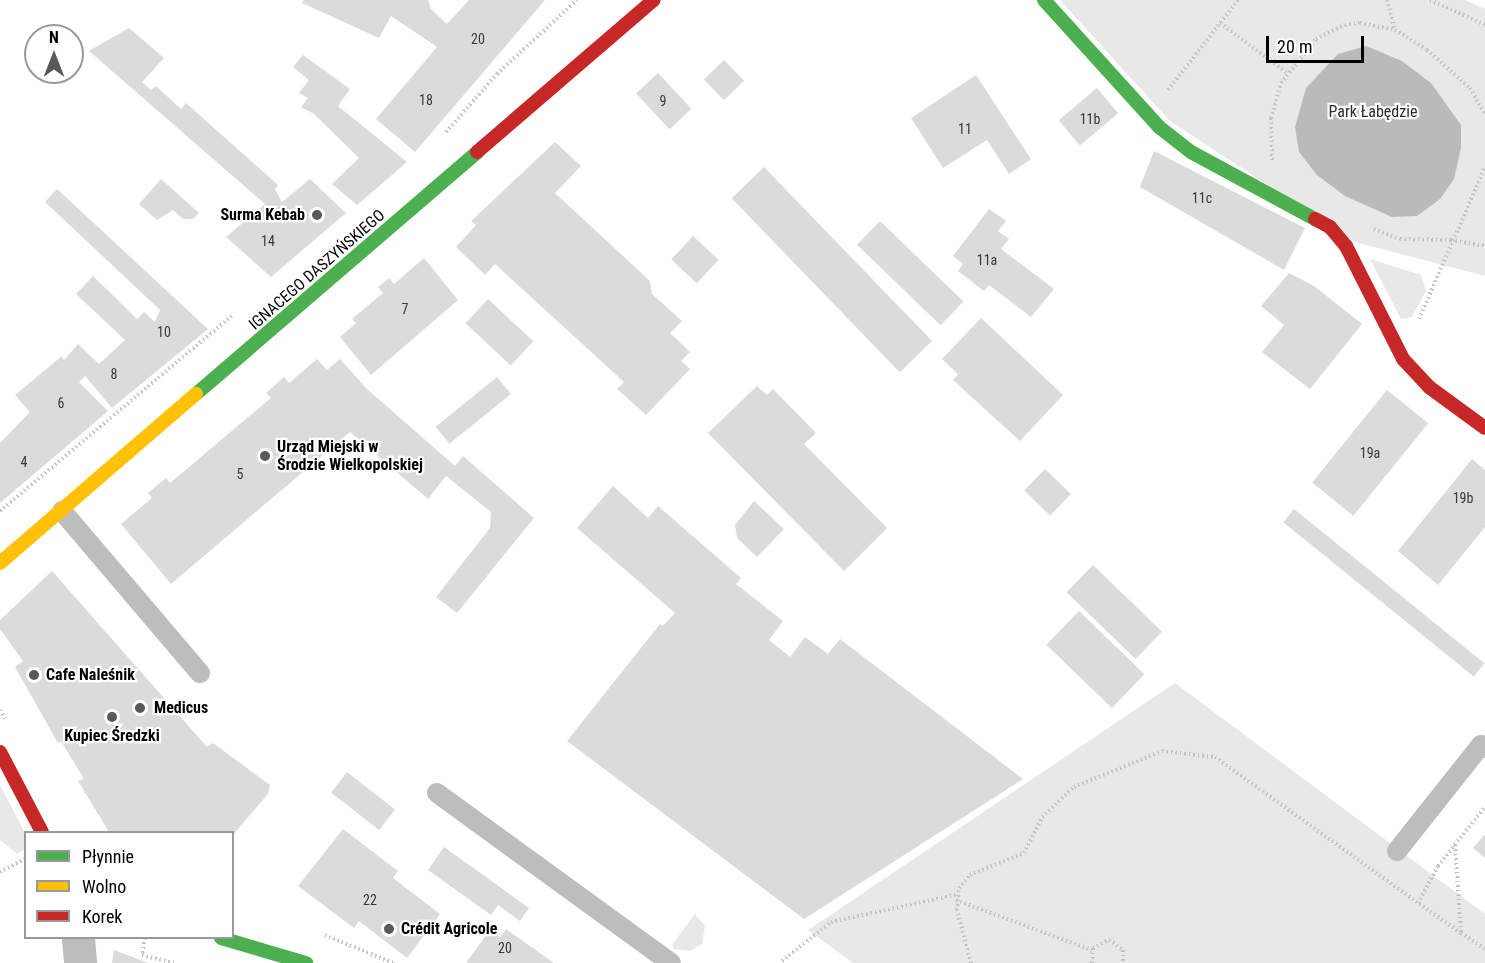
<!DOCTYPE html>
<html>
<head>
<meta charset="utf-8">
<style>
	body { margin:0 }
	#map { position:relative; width:1485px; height:963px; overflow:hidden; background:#fff; font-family:"Roboto Condensed",sans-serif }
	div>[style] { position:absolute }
	.green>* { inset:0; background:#e8e8e8 }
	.water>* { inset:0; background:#bababa }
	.building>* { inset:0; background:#dbdbdb; transform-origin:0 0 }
	.path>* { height:4px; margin-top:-2px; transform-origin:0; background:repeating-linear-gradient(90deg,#c2c2c2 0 1.5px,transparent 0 4.5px) }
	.lane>* { height:20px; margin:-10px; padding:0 10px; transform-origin:10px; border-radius:10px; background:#bdbdbd }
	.street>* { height:33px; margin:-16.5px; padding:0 16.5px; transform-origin:16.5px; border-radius:16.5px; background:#bdbdbd }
	.fast>* { height:14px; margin:-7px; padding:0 7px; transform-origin:7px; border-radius:7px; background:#4caf50 }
	.slow>* { height:14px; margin:-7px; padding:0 7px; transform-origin:7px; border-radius:7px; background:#ffc107 }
	.jam>* { height:14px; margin:-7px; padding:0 7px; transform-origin:7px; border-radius:7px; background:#c62828 }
	.dots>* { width:16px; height:16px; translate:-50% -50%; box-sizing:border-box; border:3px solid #fff; border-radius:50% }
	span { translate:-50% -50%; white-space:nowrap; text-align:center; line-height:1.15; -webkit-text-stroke:4.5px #fff; paint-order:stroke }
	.number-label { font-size:14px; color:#373737 }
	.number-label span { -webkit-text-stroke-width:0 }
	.park-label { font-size:16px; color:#2c2c2c }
	.poi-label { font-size:16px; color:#000; font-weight:700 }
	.right { translate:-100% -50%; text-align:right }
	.left { translate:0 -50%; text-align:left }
	.street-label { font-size:16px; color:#000 }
	.legend { position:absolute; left:24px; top:831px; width:210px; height:108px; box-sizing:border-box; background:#fff; border:2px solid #999; margin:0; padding:8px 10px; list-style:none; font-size:18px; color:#000 }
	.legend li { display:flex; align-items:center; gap:12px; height:30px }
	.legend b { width:30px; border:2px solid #999 }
	.north { position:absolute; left:24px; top:24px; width:60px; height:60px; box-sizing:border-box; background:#fff; border:2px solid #999; border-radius:50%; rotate:0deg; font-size:16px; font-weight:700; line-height:24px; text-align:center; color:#000 }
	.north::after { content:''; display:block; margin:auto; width:21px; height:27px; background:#595959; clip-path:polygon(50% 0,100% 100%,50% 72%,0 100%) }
	.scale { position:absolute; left:1266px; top:36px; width:98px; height:27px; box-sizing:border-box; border:3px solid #000; border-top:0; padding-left:8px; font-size:18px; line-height:21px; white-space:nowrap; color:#000; -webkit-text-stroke:4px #fff; paint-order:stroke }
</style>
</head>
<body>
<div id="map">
	<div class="green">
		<div style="clip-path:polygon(1060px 0,1465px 0,1485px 9px,1485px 276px,1355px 242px,1170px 121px)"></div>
		<div style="clip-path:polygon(1370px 259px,1421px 275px,1426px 291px,1412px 317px,1401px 319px)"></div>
		<div style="clip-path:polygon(1175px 683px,1485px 914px,1485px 963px,853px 963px,808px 930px)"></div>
		<div style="clip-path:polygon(0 785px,25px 833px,25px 849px,17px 854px,0 840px)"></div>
		<div style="clip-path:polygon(695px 914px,705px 926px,702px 944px,690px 951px,674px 949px,672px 945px)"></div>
	</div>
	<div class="water">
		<div style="clip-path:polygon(1366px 46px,1402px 61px,1431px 83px,1461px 125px,1461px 148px,1454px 179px,1440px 199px,1417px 216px,1392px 217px,1345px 196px,1317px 175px,1299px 152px,1295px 127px,1306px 88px,1338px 54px)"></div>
	</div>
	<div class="building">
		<div style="clip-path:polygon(304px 0,428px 0,431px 9px,447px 24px,469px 0,545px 0,415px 152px,376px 119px,437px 47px,391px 16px,379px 38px,302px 3px)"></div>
		<div style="clip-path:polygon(129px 28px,164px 58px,142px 82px,151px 90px,156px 86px,181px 109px,186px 103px,278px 185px,275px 189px,282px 202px,310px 179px,346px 213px,271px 277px,226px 237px,265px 204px,89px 51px)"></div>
		<div style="clip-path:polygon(303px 55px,350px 89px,338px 106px,407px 162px,357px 205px,332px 184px,359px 158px,314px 114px,301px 107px,308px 98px,299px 93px,309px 80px,293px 67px)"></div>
		<div style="left:724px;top:60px;width:29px;height:28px;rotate:46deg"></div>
		<div style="left:658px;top:73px;width:49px;height:30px;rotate:47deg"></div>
		<div style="clip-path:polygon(976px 75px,1031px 159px,1009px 174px,987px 140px,943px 168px,911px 118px)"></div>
		<div style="left:1097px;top:88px;width:33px;height:50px;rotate:50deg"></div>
		<div style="clip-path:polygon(555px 142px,581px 166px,555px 193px,650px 281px,652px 294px,682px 321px,670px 333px,690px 352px,681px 361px,690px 369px,646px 415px,617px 389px,624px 382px,495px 264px,485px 275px,456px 247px,476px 225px,471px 221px)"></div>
		<div style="clip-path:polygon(1154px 151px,1305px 228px,1284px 270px,1140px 187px)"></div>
		<div style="left:764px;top:167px;width:242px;height:45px;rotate:46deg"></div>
		<div style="clip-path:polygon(161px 179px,199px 213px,193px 219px,183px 219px,173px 210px,157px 220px,139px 204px)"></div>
		<div style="clip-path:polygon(57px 189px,208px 329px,112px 408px,85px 376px,79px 382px,108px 411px,0 503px,0 443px,30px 412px,15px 395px,62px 356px,64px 360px,78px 344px,99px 364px,125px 340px,76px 294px,93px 276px,137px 319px,144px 312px,155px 322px,160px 310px,45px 202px)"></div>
		<div style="clip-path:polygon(989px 209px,1006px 221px,998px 231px,1009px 239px,1001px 249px,1054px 289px,1031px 317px,989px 285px,984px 291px,958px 271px,963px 264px,953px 256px)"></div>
		<div style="left:880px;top:221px;width:116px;height:33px;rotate:44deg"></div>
		<div style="left:693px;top:236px;width:35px;height:32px;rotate:43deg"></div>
		<div style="clip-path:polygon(424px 258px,458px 300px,371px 375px,340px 337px,356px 323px,352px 319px,383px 293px,378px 287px,389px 278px,394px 284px)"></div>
		<div style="clip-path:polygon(1289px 273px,1314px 286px,1362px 324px,1310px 389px,1262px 352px,1284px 325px,1261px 306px)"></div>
		<div style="left:488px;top:299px;width:62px;height:33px;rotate:43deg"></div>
		<div style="clip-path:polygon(981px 318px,1063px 395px,1020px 441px,953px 380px,958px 374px,942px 359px)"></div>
		<div style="clip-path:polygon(317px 359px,327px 370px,340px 359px,367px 389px,455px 466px,463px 456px,534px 518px,457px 613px,436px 597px,490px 528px,491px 512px,446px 476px,428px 499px,350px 432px,171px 584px,121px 524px,152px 498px,148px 493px,166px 478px,170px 483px,271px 398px,266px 393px,284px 377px,289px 383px)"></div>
		<div style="left:497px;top:377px;width:22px;height:79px;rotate:51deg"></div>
		<div style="clip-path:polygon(757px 386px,767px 395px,773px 389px,816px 433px,804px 444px,887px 528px,844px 571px,708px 433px)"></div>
		<div style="left:1387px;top:390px;width:53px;height:119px;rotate:39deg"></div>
		<div style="clip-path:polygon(1472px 459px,1485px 470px,1485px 527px,1438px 585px,1398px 551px)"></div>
		<div style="left:1045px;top:469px;width:36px;height:30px;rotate:44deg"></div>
		<div style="clip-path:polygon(613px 486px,648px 518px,658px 506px,741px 578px,736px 584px,783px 621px,769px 640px,790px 657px,805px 637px,828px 654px,840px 639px,1023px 779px,804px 919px,567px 741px,660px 624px,663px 626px,675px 613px,577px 528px)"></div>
		<div style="clip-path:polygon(754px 501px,784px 529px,757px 557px,737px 538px,735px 525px)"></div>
		<div style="left:1294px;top:509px;width:245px;height:17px;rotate:39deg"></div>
		<div style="left:1093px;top:565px;width:96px;height:38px;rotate:44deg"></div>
		<div style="clip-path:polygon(52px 571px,207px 747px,213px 743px,270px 785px,268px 794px,232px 836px,232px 832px,109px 832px,78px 781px,84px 779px,61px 741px,58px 743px,15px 667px,23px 661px,0 629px,0 620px)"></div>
		<div style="left:1079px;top:611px;width:91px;height:47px;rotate:44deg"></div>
		<div style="left:347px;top:772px;width:61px;height:26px;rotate:38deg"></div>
		<div style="clip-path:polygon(343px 829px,398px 871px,393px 878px,440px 914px,407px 958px,359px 921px,354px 928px,298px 886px)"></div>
		<div style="clip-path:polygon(1485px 834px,1485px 858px,1473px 848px)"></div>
		<div style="clip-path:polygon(444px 847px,529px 908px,520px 921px,498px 905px,491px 915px,428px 870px)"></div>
		<div style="clip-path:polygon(506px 929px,554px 963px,466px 963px,490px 930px,500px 937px)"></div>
		<div style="clip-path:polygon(114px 950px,148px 963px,112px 963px)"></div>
	</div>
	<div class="path">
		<div style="left:1387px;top:0;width:31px;rotate:75deg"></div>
		<div style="left:1430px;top:0;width:60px;rotate:24.4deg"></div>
		<div style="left:1220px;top:23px;width:84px;rotate:36.7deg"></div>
		<div style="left:1168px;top:90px;width:114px;rotate:-52.1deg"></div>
		<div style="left:446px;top:132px;width:77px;rotate:-48.7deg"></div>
		<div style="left:497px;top:74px;width:109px;rotate:-42.8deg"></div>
		<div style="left:1272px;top:160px;width:42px;rotate:-91.4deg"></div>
		<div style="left:1271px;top:118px;width:36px;rotate:-74deg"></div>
		<div style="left:1281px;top:83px;width:56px;rotate:-51.5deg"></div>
		<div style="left:1316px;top:39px;width:32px;rotate:-26deg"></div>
		<div style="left:1345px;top:25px;width:15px;rotate:-8deg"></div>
		<div style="left:1360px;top:23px;width:36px;rotate:11deg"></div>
		<div style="left:1395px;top:30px;width:38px;rotate:32deg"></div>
		<div style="left:1427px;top:50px;width:57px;rotate:41.5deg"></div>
		<div style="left:1470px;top:88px;width:30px;rotate:60deg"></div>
		<div style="left:1374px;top:229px;width:28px;rotate:21deg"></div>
		<div style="left:1400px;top:239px;width:51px;rotate:1.1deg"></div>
		<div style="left:1451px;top:240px;width:35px;rotate:10deg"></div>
		<div style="left:1419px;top:319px;width:166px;rotate:-66.5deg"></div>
		<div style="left:0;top:511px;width:304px;rotate:-40.1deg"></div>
		<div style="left:0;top:710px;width:10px;rotate:61deg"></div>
		<div style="left:1455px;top:845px;width:88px;rotate:86.1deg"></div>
		<div style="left:1461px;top:933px;width:29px;rotate:34deg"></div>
		<div style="left:0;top:872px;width:28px;rotate:-27deg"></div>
		<div style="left:956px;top:900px;width:145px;rotate:20.2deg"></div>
		<div style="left:1461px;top:933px;width:52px;rotate:-145.1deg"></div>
		<div style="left:1418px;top:903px;width:42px;rotate:-61.6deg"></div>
		<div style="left:1438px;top:866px;width:75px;rotate:-51.5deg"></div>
		<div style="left:325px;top:935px;width:74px;rotate:22.4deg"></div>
		<div style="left:145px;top:938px;width:17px;rotate:100deg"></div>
		<div style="left:142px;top:955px;width:33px;rotate:14deg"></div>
		<div style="left:782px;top:961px;width:63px;rotate:-38.5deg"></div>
		<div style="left:831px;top:922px;width:130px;rotate:-12.4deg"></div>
		<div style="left:971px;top:963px;width:55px;rotate:-104.8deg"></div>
		<div style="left:957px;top:910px;width:22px;rotate:-85deg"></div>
		<div style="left:959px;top:888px;width:17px;rotate:-50deg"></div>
		<div style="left:970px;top:875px;width:58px;rotate:-22.2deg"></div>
		<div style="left:1024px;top:853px;width:40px;rotate:-63.4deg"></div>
		<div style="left:1042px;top:817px;width:44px;rotate:-43.2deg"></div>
		<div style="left:1074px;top:787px;width:95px;rotate:-22.2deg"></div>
		<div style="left:1162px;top:751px;width:53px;rotate:6.5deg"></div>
		<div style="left:1215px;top:757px;width:250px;rotate:35.7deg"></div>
		<div style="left:1092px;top:963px;width:15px;rotate:-86deg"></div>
		<div style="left:1093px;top:948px;width:18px;rotate:-27deg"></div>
		<div style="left:1109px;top:940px;width:17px;rotate:36deg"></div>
		<div style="left:1123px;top:950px;width:13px;rotate:90deg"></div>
	</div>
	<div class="lane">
		<div style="left:62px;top:511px;width:213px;rotate:49.6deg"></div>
		<div style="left:437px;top:793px;width:289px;rotate:36deg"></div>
		<div style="left:1397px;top:851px;width:135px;rotate:-51.6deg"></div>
		<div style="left:1481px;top:745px;width:5px;rotate:37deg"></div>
	</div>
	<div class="street">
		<div style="left:78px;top:938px;width:25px;rotate:85deg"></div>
	</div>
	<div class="fast">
		<div style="left:1044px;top:0;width:171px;rotate:47.8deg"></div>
		<div style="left:1159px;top:127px;width:41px;rotate:38deg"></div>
		<div style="left:1191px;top:152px;width:141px;rotate:28.4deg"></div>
		<div style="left:196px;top:394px;width:371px;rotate:-40.7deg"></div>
		<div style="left:221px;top:938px;width:89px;rotate:16.4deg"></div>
	</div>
	<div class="slow">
		<div style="left:0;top:563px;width:259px;rotate:-40.8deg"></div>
	</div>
	<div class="jam">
		<div style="left:477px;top:152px;width:233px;rotate:-40.7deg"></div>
		<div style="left:1315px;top:219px;width:17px;rotate:28deg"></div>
		<div style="left:1330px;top:227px;width:25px;rotate:50deg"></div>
		<div style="left:1346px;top:246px;width:127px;rotate:63.2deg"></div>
		<div style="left:1403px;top:359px;width:38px;rotate:47deg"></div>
		<div style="left:1429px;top:387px;width:69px;rotate:36.2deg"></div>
		<div style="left:0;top:752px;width:90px;rotate:62.3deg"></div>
	</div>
	<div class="dots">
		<div style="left:317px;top:215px;background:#595959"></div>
		<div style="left:265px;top:456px;background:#595959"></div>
		<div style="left:34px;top:675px;background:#595959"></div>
		<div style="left:140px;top:708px;background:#595959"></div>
		<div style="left:112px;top:717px;background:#595959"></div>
		<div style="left:389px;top:929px;background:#595959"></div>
	</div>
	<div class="number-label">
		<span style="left:478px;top:39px">20</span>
		<span style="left:426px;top:100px">18</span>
		<span style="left:663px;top:101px">9</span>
		<span style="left:1090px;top:119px">11b</span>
		<span style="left:965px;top:129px">11</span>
		<span style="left:1202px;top:198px">11c</span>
		<span style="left:268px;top:241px">14</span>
		<span style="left:987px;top:260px">11a</span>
		<span style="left:405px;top:309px">7</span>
		<span style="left:164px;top:332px">10</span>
		<span style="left:114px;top:374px">8</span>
		<span style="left:61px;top:403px">6</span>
		<span style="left:1370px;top:453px">19a</span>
		<span style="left:24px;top:462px">4</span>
		<span style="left:240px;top:474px">5</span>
		<span style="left:1463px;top:498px">19b</span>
		<span style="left:370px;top:900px">22</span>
		<span style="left:505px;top:948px">20</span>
	</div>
	<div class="park-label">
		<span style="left:1373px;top:112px">Park Łabędzie</span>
	</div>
	<div class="poi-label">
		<span class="right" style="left:305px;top:215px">Surma Kebab</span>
		<span class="left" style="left:277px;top:456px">Urząd Miejski w<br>Środzie Wielkopolskiej</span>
		<span class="left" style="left:46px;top:675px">Cafe Naleśnik</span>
		<span class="left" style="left:154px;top:708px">Medicus</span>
		<span style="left:112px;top:736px">Kupiec Średzki</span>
		<span class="left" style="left:401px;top:929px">Crédit Agricole</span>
	</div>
	<div class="street-label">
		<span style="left:317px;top:270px;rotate:-41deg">IGNACEGO DASZYŃSKIEGO</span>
	</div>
	<ul class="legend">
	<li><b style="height:8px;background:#4caf50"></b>Płynnie</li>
	<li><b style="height:8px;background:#ffc107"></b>Wolno</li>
	<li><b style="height:8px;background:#c62828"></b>Korek</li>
	</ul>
	<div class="north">N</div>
	<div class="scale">20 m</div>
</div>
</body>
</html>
